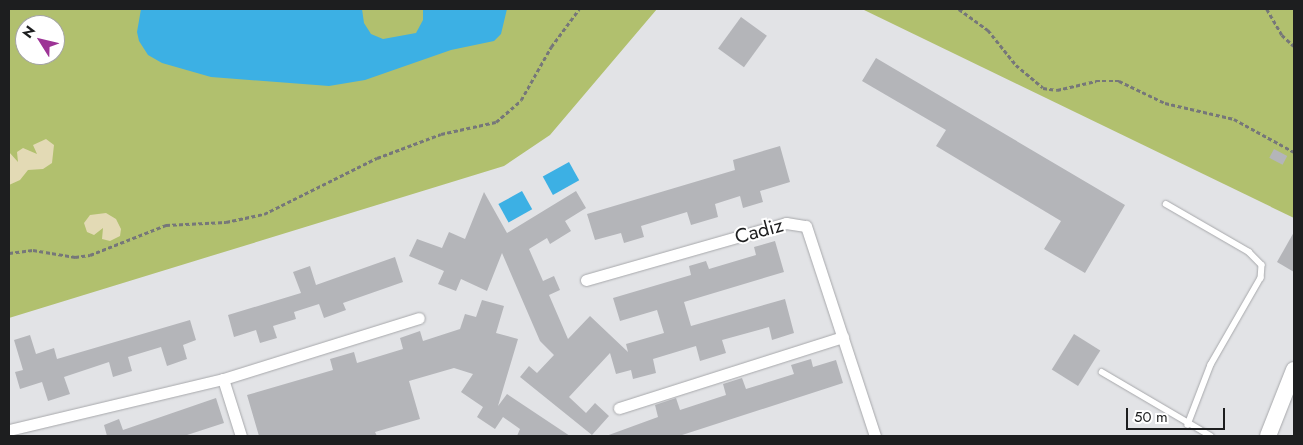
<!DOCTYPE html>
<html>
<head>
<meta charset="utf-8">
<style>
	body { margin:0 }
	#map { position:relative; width:1303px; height:445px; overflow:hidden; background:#e2e3e6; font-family:Jost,sans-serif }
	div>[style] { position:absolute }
	.green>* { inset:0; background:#b1c06e }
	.sand>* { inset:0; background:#e3dab5 }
	.water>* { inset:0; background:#3cb0e4; transform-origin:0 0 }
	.building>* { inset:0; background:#b4b5b9; transform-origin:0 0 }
	.path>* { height:2.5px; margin-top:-1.25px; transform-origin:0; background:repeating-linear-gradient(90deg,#767779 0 4px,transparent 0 6.5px) }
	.roads { filter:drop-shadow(0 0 1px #a7a8ab) drop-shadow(0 0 1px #a7a8ab) }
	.service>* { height:5.5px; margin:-2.75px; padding:0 2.75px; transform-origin:2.75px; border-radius:2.75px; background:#fff }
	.minor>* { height:11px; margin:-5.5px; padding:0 5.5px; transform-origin:5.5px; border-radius:5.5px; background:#fff }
	.secondary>* { height:16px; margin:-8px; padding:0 8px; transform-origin:8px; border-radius:8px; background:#fff }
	span { translate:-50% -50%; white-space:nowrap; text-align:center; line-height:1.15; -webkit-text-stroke:4px #fff; paint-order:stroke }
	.street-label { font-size:20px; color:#1d1e1f }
	.frame { position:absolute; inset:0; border:10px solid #1d1e1f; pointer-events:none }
	.north { position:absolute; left:15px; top:15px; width:50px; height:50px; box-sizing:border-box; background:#fff; border:1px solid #a5a5a5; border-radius:50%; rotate:306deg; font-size:14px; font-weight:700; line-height:20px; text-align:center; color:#1d1e1f }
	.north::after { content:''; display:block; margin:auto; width:18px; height:22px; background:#9d3496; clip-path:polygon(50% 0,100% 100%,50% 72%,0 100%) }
	.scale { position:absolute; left:1126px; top:408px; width:99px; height:22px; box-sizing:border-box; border:2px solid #1d1e1f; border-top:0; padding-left:6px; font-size:15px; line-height:18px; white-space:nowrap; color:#1d1e1f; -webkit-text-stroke:4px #fff; paint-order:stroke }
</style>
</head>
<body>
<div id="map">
	<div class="green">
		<div style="clip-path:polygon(evenodd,9px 9px,657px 9px,550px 135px,504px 166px,9px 318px,9px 9px,25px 25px,55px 25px,55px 55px,25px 55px,25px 25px)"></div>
		<div style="clip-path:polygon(862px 9px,1294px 9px,1294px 218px)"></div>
	</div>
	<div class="sand">
		<div style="clip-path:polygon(46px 139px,54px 145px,52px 163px,43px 169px,28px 170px,20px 180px,9px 185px,9px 152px,18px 162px,17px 152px,23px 148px,37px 154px,33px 145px)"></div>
		<div style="clip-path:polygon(106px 213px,116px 219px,121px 229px,120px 236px,110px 241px,102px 239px,103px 228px,94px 235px,87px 232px,84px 223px,90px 215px)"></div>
	</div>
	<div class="water">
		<div style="clip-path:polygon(141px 9px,362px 9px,364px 23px,371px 34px,383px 39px,416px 33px,423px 20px,423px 9px,507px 9px,501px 34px,494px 41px,451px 50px,365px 80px,329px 86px,211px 77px,162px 63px,148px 55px,139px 41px,137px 32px)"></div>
		<div style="left:569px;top:162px;width:21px;height:30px;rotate:61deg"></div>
		<div style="left:522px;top:191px;width:21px;height:27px;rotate:61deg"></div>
	</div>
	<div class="building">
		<div style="left:741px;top:17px;width:32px;height:39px;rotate:36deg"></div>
		<div style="clip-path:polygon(876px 58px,1125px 205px,1085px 273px,1044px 249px,1061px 221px,936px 146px,946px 130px,862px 81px)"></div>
		<div style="clip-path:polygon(780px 146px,790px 182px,760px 191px,763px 202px,743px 208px,740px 196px,715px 204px,718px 217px,691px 225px,687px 212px,641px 226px,644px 237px,624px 243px,621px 233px,595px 240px,587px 214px,735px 170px,733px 160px)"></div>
		<div style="left:1274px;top:149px;width:15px;height:10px;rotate:28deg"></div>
		<div style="clip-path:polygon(576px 191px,586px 208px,565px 221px,571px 231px,550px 244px,547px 238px,529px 249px,543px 281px,554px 276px,560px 290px,549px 295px,568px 339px,590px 316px,628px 352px,626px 344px,664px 333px,657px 310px,620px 321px,613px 298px,691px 275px,689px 266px,706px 261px,709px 269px,756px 255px,754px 247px,775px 241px,784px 272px,684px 302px,691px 326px,785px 299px,794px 333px,772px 340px,769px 327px,722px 340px,726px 353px,700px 361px,696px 346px,653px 359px,656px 373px,633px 379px,631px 370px,616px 374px,610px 353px,569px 397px,586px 413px,595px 403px,609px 416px,592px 435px,520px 377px,529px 366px,537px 373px,554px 355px,540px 341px,502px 253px,487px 291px,461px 279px,456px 291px,438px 284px,444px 271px,409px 256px,417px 239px,442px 248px,449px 232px,465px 239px,484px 192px,507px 233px)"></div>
		<div style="clip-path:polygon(1294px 232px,1294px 272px,1277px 262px)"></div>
		<div style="clip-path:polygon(395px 257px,403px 282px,343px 303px,346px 310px,324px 318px,319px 304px,294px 312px,296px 319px,273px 326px,277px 338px,260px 343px,256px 330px,234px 337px,228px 315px,301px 293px,293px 272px,310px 266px,316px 285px)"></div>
		<div style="clip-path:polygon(482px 300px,504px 306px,496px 333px,518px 339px,498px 406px,507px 394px,570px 436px,517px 436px,520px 429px,503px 417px,495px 429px,477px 417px,483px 407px,461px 392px,473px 374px,454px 368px,409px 381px,420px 419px,375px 432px,377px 436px,259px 436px,247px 395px,333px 370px,330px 359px,354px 352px,357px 363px,403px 349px,400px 338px,420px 331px,423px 341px,460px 329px,465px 314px,476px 317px)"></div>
		<div style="clip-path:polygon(190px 320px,196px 340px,183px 345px,187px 359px,167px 366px,161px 347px,128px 357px,132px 371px,113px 377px,109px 362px,64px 377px,70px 394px,48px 401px,42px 382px,20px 389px,15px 372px,23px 370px,14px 340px,30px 335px,36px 354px,54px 348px,57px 359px)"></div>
		<div style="left:1074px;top:334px;width:31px;height:42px;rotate:32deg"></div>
		<div style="clip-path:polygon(811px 359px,813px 367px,836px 360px,843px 383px,679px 436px,606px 436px,658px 417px,655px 405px,676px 398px,680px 410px,726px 395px,723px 384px,742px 378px,746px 389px,794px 374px,791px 365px)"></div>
		<div style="clip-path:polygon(216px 398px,224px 423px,184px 436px,107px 436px,104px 425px,119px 419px,123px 430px)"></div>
	</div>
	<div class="path">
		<div style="left:959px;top:9px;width:36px;rotate:36deg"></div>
		<div style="left:988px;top:30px;width:45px;rotate:51.3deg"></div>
		<div style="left:1016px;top:65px;width:35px;rotate:40deg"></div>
		<div style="left:1043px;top:88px;width:14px;rotate:8deg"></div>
		<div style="left:1057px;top:90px;width:40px;rotate:-13deg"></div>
		<div style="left:1096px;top:81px;width:23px"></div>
		<div style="left:1119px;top:81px;width:51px;rotate:25.6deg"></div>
		<div style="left:1165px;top:103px;width:71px;rotate:13.1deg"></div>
		<div style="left:1234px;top:119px;width:68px;rotate:28.8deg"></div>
		<div style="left:1267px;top:9px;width:30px;rotate:60deg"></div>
		<div style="left:1282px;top:35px;width:16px;rotate:43deg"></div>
		<div style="left:9px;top:253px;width:24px;rotate:-7deg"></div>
		<div style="left:33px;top:250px;width:43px;rotate:9.5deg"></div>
		<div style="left:75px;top:257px;width:15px;rotate:-8deg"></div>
		<div style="left:90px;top:255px;width:82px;rotate:-21.5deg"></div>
		<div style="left:166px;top:225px;width:60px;rotate:-2.9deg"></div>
		<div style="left:226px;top:222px;width:39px;rotate:-12deg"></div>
		<div style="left:264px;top:214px;width:126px;rotate:-26.4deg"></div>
		<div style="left:377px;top:158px;width:68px;rotate:-20.6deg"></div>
		<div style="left:441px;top:134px;width:56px;rotate:-12.3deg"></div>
		<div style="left:496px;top:122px;width:33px;rotate:-41deg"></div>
		<div style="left:521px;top:100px;width:61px;rotate:-60.5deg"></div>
		<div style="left:551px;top:47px;width:47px;rotate:-53.6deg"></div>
	</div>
	<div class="roads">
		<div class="service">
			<div style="left:1166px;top:204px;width:96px;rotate:30deg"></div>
			<div style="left:1249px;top:252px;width:18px;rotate:45deg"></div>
			<div style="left:1262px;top:265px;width:13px;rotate:94deg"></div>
			<div style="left:1261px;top:278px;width:100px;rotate:119.9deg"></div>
			<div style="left:1211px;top:365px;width:64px;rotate:111deg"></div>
			<div style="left:1102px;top:372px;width:126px;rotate:30.4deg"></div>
		</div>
		<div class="minor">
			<div style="left:586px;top:280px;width:208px;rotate:-15.9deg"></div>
			<div style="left:786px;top:223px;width:20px;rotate:9deg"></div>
			<div style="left:806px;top:226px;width:221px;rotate:71.8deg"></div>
			<div style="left:223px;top:379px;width:60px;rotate:72.5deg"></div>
			<div style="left:619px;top:408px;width:235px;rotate:-17.6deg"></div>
			<div style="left:9px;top:430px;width:220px;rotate:-13.4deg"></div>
			<div style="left:223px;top:379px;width:205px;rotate:-17.3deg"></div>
		</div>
		<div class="secondary">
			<div style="left:1268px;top:436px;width:71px;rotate:-68.5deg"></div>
		</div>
	</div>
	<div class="street-label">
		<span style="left:759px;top:231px;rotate:-15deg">Cadiz</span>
	</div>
	<div class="frame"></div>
	<div class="north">N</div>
	<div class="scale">50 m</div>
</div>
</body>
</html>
